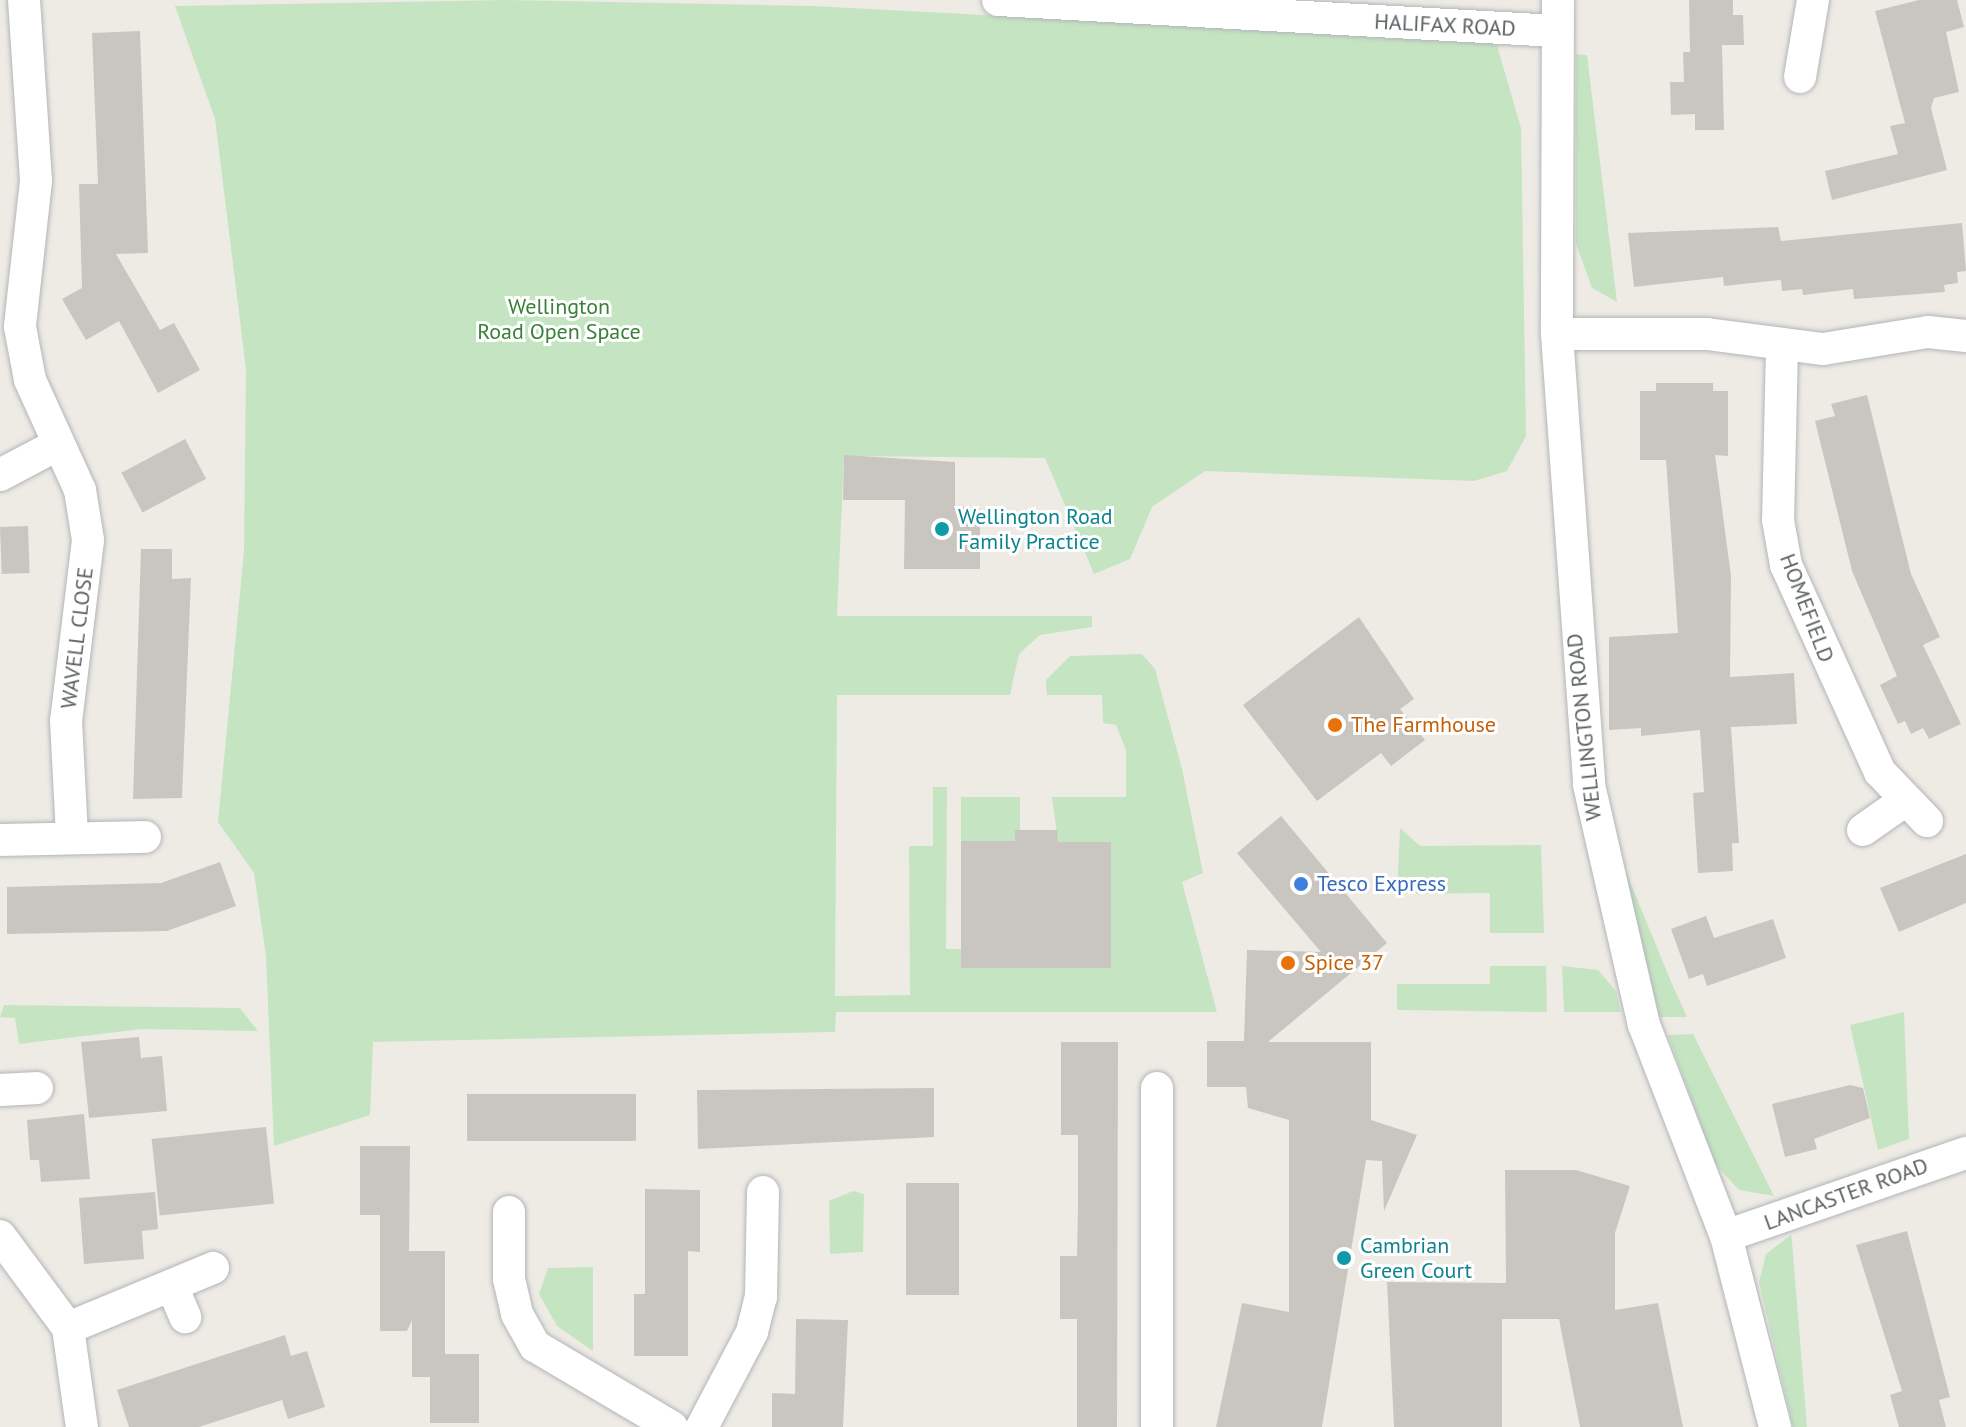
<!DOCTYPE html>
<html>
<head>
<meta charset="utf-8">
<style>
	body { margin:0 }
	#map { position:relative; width:1966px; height:1427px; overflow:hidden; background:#eeebe5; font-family:"PT Sans",sans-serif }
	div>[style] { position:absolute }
	.green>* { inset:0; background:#c5e5c2; transform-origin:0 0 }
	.building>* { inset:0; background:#c9c6c1; transform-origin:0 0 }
	.roads { filter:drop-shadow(0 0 2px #b2b5b9) drop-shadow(0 0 2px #b2b5b9) }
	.street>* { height:32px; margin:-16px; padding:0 16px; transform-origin:16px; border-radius:16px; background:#fff }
	.dots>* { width:22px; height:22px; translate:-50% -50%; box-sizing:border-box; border:4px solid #fff; border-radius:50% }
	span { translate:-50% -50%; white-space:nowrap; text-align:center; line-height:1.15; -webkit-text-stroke:6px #fff; paint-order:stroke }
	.street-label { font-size:22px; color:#5c6164 }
	.park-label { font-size:22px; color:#398137 }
	.culture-label { font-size:22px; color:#0d838f }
	.left { translate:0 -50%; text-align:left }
	.food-label { font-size:22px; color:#c56008 }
	.shop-label { font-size:22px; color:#366cbe }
</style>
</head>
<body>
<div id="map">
	<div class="green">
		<div style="clip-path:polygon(508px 0,812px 6px,1496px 42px,1521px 128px,1526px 436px,1507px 471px,1474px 481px,1205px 471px,1152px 507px,1130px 559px,1094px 574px,1045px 458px,844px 456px,837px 616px,1092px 616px,1092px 627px,1040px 635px,1019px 654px,1010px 695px,837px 695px,835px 996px,910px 995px,909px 846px,933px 846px,933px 787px,947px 787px,946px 949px,961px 949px,961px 968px,1111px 968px,1111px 842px,1058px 842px,1052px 797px,1126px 797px,1126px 750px,1116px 725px,1103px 723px,1102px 695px,1047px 695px,1046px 680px,1070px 656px,1142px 654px,1155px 669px,1182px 769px,1203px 873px,1182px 882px,1217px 1012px,836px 1012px,835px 1032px,373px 1042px,370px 1115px,274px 1146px,266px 956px,254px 873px,218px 822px,244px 551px,246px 369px,215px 119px,175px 6px)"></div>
		<div style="clip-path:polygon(1576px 54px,1587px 55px,1617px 302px,1592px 288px,1576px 244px)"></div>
		<div style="left:961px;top:797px;width:59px;height:44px"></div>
		<div style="clip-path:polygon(1400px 828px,1420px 846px,1541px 845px,1544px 933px,1490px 933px,1490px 893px,1397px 894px)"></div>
		<div style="clip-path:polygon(1614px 843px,1672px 984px,1687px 1017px,1660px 1017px)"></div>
		<div style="clip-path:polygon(1490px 966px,1546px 966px,1547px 1012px,1397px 1010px,1397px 984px,1490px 984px)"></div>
		<div style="clip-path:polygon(1562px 966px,1598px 970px,1616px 991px,1621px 1012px,1564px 1012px)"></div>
		<div style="clip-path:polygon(4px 1005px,240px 1008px,258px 1031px,141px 1029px,19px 1044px,15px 1018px,0 1017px)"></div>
		<div style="clip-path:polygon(1904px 1012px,1909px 1139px,1878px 1150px,1850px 1025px)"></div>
		<div style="clip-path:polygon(1693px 1034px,1774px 1196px,1739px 1190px,1715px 1164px,1668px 1035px)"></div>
		<div style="clip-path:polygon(853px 1191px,864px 1194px,863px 1252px,830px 1254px,829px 1201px)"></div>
		<div style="clip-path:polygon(1791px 1235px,1792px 1241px,1807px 1427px,1793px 1427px,1759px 1282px,1766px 1254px)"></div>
		<div style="clip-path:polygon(593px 1267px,593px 1351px,557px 1326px,539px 1294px,548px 1268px)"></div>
	</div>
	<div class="building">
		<div style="clip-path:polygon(1689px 0,1733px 0,1733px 15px,1743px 15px,1744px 45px,1722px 45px,1724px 130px,1695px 130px,1695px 114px,1671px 115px,1670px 82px,1684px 82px,1683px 52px,1690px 52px)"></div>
		<div style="clip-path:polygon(1919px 0,1957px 0,1964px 27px,1946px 32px,1959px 92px,1934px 98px,1931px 108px,1947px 170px,1832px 200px,1825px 171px,1898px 154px,1890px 126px,1905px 123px,1875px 11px)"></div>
		<div style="clip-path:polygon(140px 31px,148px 253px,116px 254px,160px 330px,174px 323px,200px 370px,158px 393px,119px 321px,86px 340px,62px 299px,82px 288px,79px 184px,98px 184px,92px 33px)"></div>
		<div style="clip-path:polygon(1962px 223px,1966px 271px,1957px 272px,1958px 283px,1944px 285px,1945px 292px,1854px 299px,1853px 289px,1803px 295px,1802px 289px,1782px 291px,1781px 280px,1724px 286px,1723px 277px,1634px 287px,1628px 233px,1778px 227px,1781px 241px)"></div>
		<div style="clip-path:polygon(1656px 383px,1713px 383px,1713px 391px,1728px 391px,1728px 456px,1715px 455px,1731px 576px,1730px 677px,1794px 673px,1797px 724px,1731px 727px,1739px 843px,1732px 843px,1733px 871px,1698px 873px,1693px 793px,1704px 792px,1700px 730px,1641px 736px,1641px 728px,1609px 730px,1609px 637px,1678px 633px,1666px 460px,1640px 460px,1640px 391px,1656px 391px)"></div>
		<div style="clip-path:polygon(1867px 395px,1911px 574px,1940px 637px,1923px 645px,1961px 724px,1929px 739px,1923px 728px,1911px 734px,1905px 721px,1898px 724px,1880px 685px,1897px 676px,1852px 571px,1815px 421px,1835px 416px,1831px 404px)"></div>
		<div style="left:185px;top:439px;width:45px;height:72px;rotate:62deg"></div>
		<div style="clip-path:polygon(844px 455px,955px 462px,955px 506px,980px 507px,980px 569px,904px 569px,905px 500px,843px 500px)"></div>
		<div style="left:28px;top:526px;width:47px;height:28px;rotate:88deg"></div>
		<div style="clip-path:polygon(141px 549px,172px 549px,172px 579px,191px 578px,182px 798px,133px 799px)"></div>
		<div style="clip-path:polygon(1359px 617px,1414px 699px,1400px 709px,1425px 740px,1391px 766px,1381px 753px,1317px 801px,1243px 705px)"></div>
		<div style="clip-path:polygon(1281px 816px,1387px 943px,1268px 1042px,1371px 1042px,1371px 1120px,1417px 1135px,1384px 1211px,1382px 1161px,1366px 1160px,1322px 1427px,1216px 1427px,1242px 1303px,1289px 1312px,1289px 1120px,1248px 1108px,1246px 1087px,1207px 1087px,1207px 1041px,1244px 1041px,1247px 950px,1321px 952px,1237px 853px)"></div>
		<div style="clip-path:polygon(1015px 830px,1057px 830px,1058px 842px,1111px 842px,1111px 968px,961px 968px,961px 841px,1015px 841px)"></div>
		<div style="clip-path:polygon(1966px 854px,1966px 903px,1899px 932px,1880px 888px)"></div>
		<div style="clip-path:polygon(220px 862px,236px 906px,167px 931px,7px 934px,7px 887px,161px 883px)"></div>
		<div style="clip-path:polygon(1706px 916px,1714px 938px,1773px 919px,1786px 958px,1707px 986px,1703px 974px,1689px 979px,1671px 929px)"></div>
		<div style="clip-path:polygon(139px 1037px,141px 1058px,162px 1056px,167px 1111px,89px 1118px,81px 1042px)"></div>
		<div style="clip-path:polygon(1061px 1042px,1118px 1042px,1117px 1427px,1077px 1427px,1077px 1319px,1060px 1319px,1060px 1256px,1077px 1256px,1078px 1206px,1078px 1135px,1061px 1135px)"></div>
		<div style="clip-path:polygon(1850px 1085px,1863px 1088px,1870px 1118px,1814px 1139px,1817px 1149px,1785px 1157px,1772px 1104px)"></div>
		<div style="clip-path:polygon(934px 1088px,934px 1137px,698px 1149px,697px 1090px)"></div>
		<div style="left:467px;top:1094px;width:169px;height:47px"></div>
		<div style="clip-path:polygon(84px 1114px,90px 1179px,41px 1182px,39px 1160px,30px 1160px,27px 1120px)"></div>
		<div style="left:266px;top:1127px;width:77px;height:115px;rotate:84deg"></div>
		<div style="clip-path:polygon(360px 1146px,410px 1146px,409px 1251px,445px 1251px,445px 1354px,479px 1354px,479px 1423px,430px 1423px,430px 1377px,412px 1377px,412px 1320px,407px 1331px,380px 1331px,380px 1215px,360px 1215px)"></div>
		<div style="clip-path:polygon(1505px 1170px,1576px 1170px,1630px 1186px,1615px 1233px,1615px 1310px,1658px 1303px,1683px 1427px,1580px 1427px,1559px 1319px,1502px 1319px,1502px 1427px,1394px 1427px,1387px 1282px,1506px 1283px)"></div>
		<div style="left:906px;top:1183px;width:53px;height:112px"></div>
		<div style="clip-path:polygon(645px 1189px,700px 1190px,700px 1252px,688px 1251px,688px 1356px,634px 1356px,634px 1294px,645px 1294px)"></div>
		<div style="clip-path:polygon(155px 1192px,158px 1229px,142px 1231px,144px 1259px,84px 1264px,79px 1198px)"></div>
		<div style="clip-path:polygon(1907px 1231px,1950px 1397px,1939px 1400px,1946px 1427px,1899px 1427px,1890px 1395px,1902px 1391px,1856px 1245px)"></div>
		<div style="clip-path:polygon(796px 1319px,848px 1320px,843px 1427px,772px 1427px,772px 1393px,795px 1394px)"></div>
		<div style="clip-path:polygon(285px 1335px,291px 1356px,307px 1351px,325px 1407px,288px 1419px,282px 1400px,199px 1427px,129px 1427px,117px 1390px)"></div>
	</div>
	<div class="roads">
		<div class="street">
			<div style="left:24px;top:0;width:181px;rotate:86.2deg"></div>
			<div style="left:36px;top:181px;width:147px;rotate:96.3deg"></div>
			<div style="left:20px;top:327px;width:54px;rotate:79.3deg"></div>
			<div style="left:30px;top:380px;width:121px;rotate:65.6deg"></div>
			<div style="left:80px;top:490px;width:51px;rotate:80.9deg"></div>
			<div style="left:88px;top:540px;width:182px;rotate:96.9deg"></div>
			<div style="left:66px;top:721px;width:116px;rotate:87deg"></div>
			<div style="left:998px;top:0;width:559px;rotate:3.18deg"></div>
			<div style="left:1558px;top:0;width:334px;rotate:90.2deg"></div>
			<div style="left:1557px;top:334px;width:452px;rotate:85.9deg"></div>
			<div style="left:1589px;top:785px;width:246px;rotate:77.1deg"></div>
			<div style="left:1644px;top:1025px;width:226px;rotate:68.8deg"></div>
			<div style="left:1726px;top:1236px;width:197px;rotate:75.6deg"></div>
			<div style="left:1800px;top:77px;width:78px;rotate:-80.4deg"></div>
			<div style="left:1557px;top:334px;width:150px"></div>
			<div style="left:1707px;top:334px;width:117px;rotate:7.4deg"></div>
			<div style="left:1823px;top:349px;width:106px;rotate:-9.2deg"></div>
			<div style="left:1928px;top:332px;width:38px;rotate:6deg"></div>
			<div style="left:1782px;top:347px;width:173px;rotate:91.3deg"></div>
			<div style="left:1778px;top:520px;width:46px;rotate:79.9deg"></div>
			<div style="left:1786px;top:565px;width:227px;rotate:65.6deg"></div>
			<div style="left:1880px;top:772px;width:68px;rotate:46.2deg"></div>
			<div style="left:0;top:475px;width:64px;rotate:-27.8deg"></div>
			<div style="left:1863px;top:830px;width:49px;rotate:-35deg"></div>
			<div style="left:0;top:840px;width:145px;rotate:-1.2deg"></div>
			<div style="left:1157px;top:1088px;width:339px;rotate:90deg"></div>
			<div style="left:0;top:1090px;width:37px;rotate:-3deg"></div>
			<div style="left:509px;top:1212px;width:67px;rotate:90deg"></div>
			<div style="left:509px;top:1279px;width:36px;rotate:77deg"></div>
			<div style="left:517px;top:1314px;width:37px;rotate:61deg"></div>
			<div style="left:535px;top:1346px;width:159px;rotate:30.6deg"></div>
			<div style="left:0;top:1236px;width:114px;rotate:53.5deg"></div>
			<div style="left:68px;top:1328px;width:100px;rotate:82deg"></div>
			<div style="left:1726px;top:1236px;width:254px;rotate:-19.1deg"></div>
			<div style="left:172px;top:1286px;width:34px;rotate:67deg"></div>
			<div style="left:68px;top:1328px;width:157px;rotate:-22.5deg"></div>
			<div style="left:702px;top:1427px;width:107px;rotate:-62.2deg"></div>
			<div style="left:752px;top:1332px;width:36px;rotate:-76deg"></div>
			<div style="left:761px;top:1297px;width:105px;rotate:-88.9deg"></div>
		</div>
	</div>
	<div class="dots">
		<div style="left:942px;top:529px;background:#0f9aa8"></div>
		<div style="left:1335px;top:725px;background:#e8710a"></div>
		<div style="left:1301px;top:884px;background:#3f7fe0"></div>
		<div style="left:1288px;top:963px;background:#e8710a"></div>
		<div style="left:1344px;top:1258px;background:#0f9aa8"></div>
	</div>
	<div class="street-label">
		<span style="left:1445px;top:25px;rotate:3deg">HALIFAX ROAD</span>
		<span style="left:1807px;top:608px;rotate:69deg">HOMEFIELD</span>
		<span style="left:77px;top:638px;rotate:-83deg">WAVELL CLOSE</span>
		<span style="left:1584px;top:727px;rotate:-96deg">WELLINGTON ROAD</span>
		<span style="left:1846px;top:1194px;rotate:-20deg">LANCASTER ROAD</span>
	</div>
	<div class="park-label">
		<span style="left:559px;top:319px">Wellington<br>Road Open Space</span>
	</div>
	<div class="culture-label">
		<span class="left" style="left:958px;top:529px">Wellington Road<br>Family Practice</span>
		<span class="left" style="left:1360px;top:1258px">Cambrian<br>Green Court</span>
	</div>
	<div class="food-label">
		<span class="left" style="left:1351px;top:725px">The Farmhouse</span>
		<span class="left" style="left:1304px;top:963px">Spice 37</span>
	</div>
	<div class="shop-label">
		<span class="left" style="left:1317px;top:884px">Tesco Express</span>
	</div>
</div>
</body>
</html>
